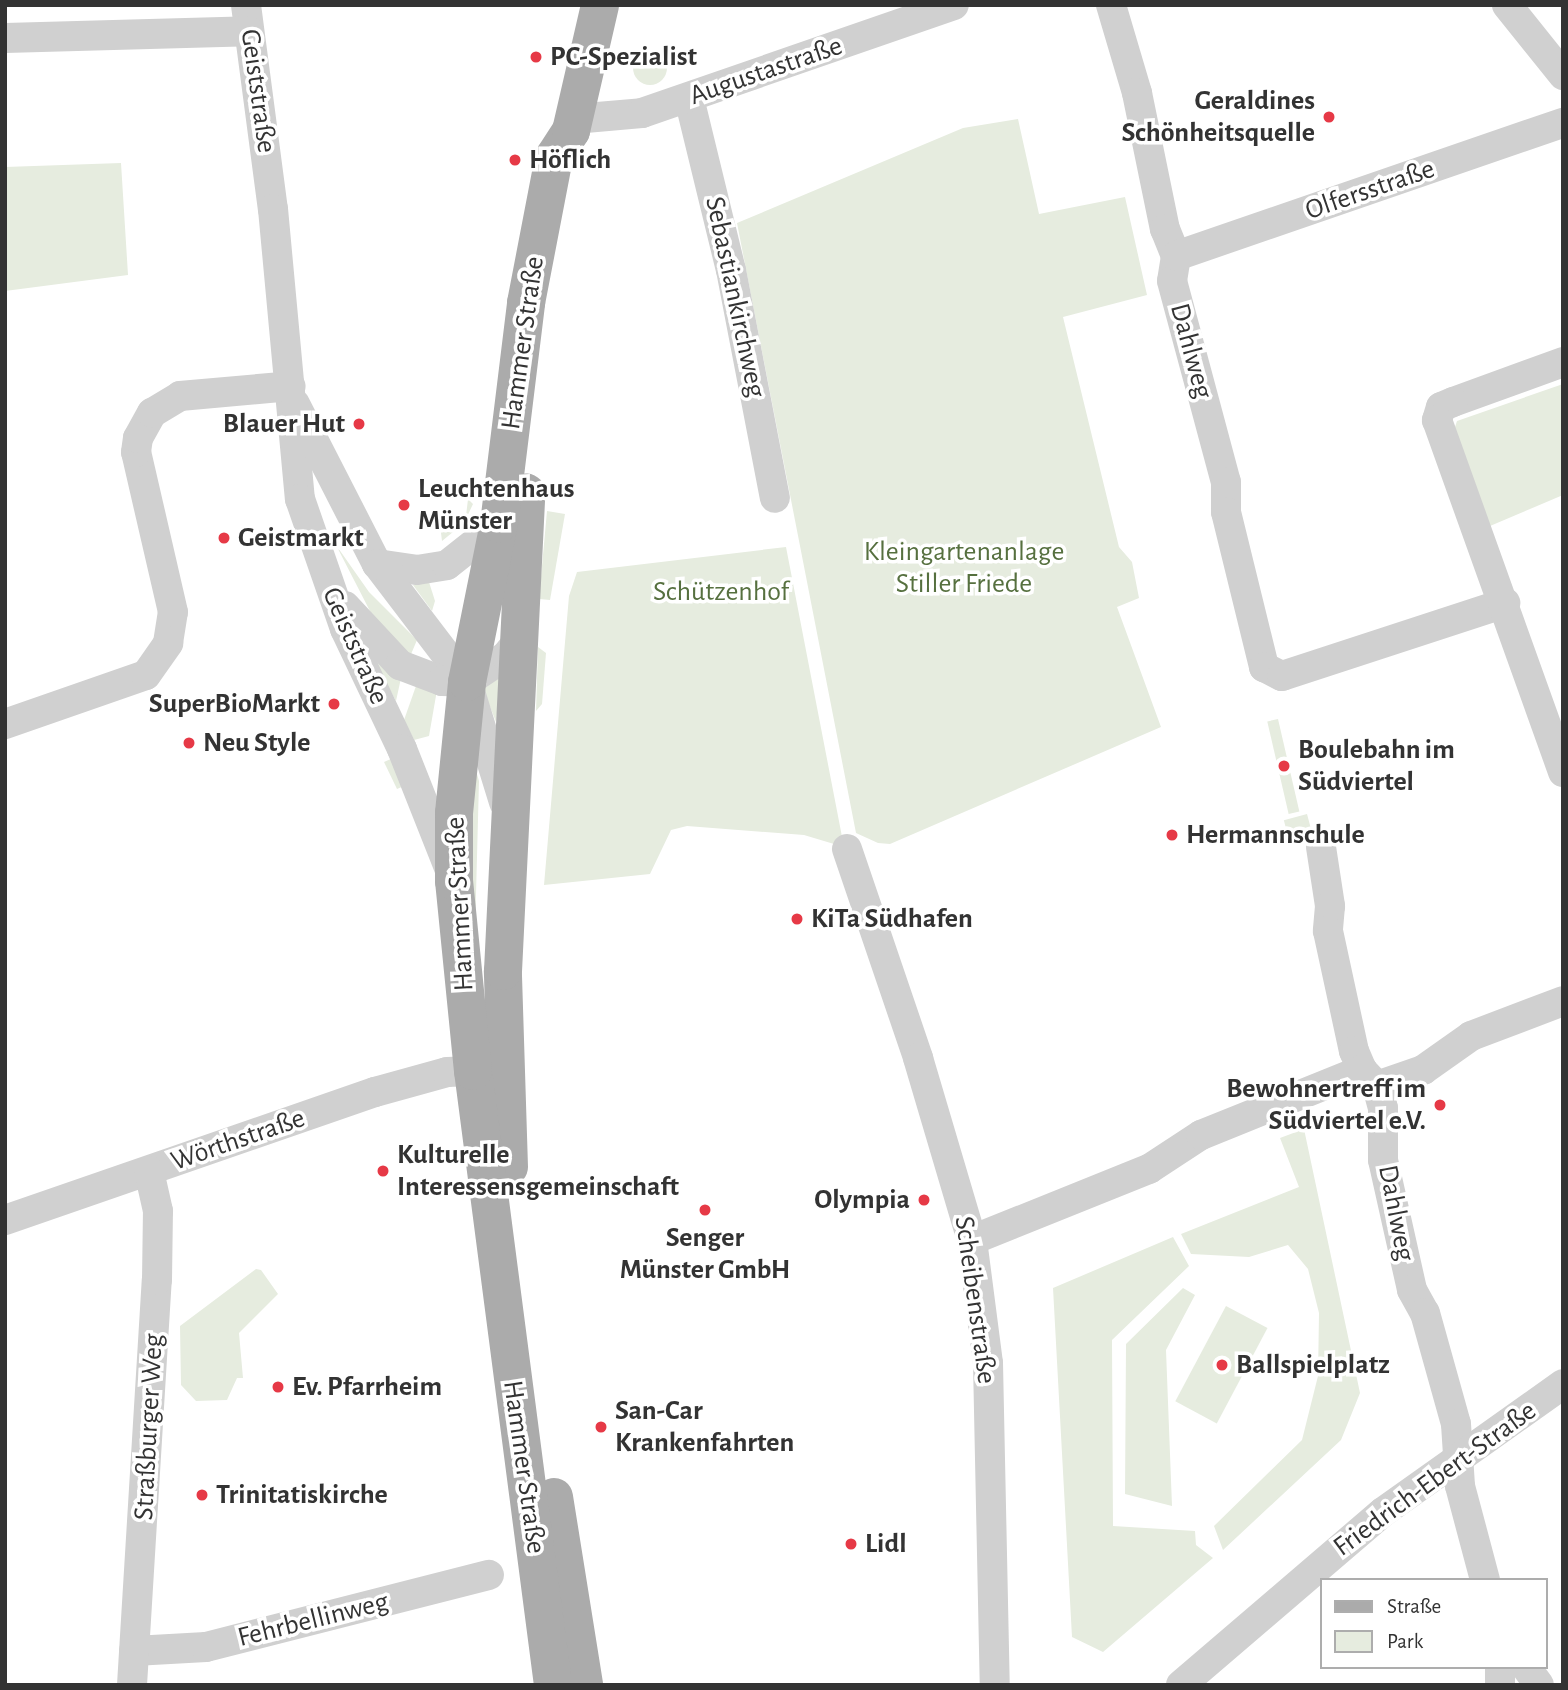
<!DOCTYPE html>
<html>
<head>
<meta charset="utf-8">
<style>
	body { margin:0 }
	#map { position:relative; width:1568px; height:1690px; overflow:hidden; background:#fff; font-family:"Alegreya Sans",sans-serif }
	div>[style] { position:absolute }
	.green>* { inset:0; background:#e6ecdf; transform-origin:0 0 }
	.round { border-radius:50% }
	.minor>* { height:30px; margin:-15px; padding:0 15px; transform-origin:15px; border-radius:15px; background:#d0d0d0 }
	.major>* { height:38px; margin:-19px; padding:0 19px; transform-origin:19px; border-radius:19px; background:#ababab }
	.dots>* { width:19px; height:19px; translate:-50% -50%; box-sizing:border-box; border:4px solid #fff; border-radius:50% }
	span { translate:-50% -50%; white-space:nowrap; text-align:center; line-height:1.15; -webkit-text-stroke:7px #fff; paint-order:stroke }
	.poi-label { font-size:28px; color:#333; font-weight:700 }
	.left { translate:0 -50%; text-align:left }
	.right { translate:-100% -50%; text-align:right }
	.street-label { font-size:28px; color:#333 }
	.park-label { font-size:28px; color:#56703f }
	.frame { position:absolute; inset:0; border:7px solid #333; pointer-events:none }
	.legend { position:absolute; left:1320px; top:1578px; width:228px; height:91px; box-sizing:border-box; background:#fff; border:2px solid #adadad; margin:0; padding:9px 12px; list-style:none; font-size:21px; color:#333 }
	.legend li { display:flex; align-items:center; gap:14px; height:35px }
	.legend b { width:35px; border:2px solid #adadad }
</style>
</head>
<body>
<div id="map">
	<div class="green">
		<div class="round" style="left:633px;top:51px;width:34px;height:34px"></div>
		<div style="clip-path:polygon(1018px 119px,1039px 214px,1125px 197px,1147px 295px,1063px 317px,1119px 547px,1132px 562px,1139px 598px,1117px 607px,1161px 727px,890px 844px,878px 843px,856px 833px,737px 223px,963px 128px)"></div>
		<div style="clip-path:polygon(121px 163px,128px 275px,5px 291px,5px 167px)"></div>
		<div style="clip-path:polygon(1563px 384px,1563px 495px,1490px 526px,1454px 430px,1457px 421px)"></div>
		<div style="clip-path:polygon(468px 499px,473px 504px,464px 523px,442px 541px,440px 525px,466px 516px)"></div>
		<div style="clip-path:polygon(547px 511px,565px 514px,550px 600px,539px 599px)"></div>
		<div style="clip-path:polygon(336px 545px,369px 592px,417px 640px,409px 659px,372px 615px)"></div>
		<div style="clip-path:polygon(786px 547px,844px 847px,804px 835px,687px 826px,671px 830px,650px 874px,544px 885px,569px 596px,577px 572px)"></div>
		<div style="clip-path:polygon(429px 582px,435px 601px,432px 611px,413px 585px)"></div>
		<div style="clip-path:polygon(538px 647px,546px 653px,542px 704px,536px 711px)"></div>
		<div style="clip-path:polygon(368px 649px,401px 678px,396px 701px)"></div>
		<div style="clip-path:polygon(501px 676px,496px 722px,482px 686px)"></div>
		<div style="clip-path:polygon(416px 686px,437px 690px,429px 736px,414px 740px,404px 720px)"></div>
		<div style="left:1278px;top:719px;width:95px;height:11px;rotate:77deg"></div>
		<div style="clip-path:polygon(471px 753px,479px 781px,474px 970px)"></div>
		<div style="clip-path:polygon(393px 758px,404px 786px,397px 789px,384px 762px)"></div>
		<div style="left:1307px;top:814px;width:23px;height:24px;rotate:75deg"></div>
		<div style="clip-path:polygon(1304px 1129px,1360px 1393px,1341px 1440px,1223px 1550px,1214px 1526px,1302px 1440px,1318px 1376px,1319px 1313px,1308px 1269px,1288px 1245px,1249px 1257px,1191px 1254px,1181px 1234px,1299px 1187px,1280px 1138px)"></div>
		<div style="clip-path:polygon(1173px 1237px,1189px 1266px,1112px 1340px,1113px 1526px,1195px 1531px,1196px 1545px,1213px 1558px,1103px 1652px,1072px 1637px,1053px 1288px)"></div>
		<div style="clip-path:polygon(256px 1269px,261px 1270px,278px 1294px,239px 1333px,243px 1378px,237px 1378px,227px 1400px,196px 1401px,181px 1385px,180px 1326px)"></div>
		<div style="clip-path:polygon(1183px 1288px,1195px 1295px,1166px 1350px,1172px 1506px,1125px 1494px,1126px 1344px)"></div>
		<div style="left:1226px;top:1306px;width:47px;height:108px;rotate:28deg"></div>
	</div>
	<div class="minor">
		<div style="left:246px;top:5px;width:206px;rotate:82.5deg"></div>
		<div style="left:273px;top:209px;width:291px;rotate:84.7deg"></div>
		<div style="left:300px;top:499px;width:138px;rotate:70.9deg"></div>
		<div style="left:345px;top:629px;width:133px;rotate:64.6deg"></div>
		<div style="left:402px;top:749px;width:128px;rotate:68.4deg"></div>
		<div style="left:1111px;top:5px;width:92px;rotate:73.5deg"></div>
		<div style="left:1137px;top:93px;width:139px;rotate:78.4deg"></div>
		<div style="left:1165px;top:229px;width:29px;rotate:68deg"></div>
		<div style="left:1176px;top:256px;width:25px;rotate:99deg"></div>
		<div style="left:1172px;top:281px;width:208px;rotate:75deg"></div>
		<div style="left:1226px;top:482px;width:30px;rotate:90deg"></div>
		<div style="left:1226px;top:512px;width:160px;rotate:76.2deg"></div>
		<div style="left:1264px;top:667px;width:20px;rotate:27deg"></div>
		<div style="left:1282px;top:676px;width:235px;rotate:-18.1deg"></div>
		<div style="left:1507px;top:5px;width:90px;rotate:51.3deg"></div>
		<div style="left:5px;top:38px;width:244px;rotate:-1.6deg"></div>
		<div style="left:689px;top:98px;width:177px;rotate:76.3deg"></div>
		<div style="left:731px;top:270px;width:232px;rotate:79.1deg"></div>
		<div style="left:574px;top:119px;width:68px;rotate:-5deg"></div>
		<div style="left:642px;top:113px;width:330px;rotate:-19.1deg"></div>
		<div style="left:1176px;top:256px;width:409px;rotate:-19deg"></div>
		<div style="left:1563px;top:362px;width:117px;rotate:160deg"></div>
		<div style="left:1453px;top:402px;width:13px;rotate:157deg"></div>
		<div style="left:1441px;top:407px;width:14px;rotate:107deg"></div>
		<div style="left:1437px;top:420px;width:374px;rotate:70.3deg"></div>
		<div style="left:295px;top:404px;width:180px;rotate:62.9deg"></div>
		<div style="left:377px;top:564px;width:148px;rotate:52.7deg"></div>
		<div style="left:467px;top:682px;width:126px;rotate:72.9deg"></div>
		<div style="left:377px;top:564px;width:40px;rotate:8.5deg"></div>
		<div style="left:417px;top:570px;width:30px;rotate:-9deg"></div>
		<div style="left:447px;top:565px;width:66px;rotate:-38.3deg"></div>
		<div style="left:345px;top:606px;width:81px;rotate:47deg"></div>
		<div style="left:400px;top:665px;width:45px;rotate:20.9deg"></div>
		<div style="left:442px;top:681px;width:25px;rotate:2deg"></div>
		<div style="left:467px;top:682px;width:47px;rotate:-33.7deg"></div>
		<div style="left:506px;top:656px;width:22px;rotate:-51deg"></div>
		<div style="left:5px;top:724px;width:149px;rotate:-19.2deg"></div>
		<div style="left:146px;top:675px;width:39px;rotate:-55deg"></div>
		<div style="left:168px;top:643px;width:31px;rotate:-81deg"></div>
		<div style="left:173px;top:612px;width:164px;rotate:-103deg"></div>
		<div style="left:136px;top:452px;width:14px;rotate:-82deg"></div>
		<div style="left:138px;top:438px;width:29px;rotate:-61deg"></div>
		<div style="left:152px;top:413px;width:33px;rotate:-31deg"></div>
		<div style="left:180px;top:396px;width:111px;rotate:-5.1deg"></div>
		<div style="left:1321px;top:847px;width:60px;rotate:81.3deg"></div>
		<div style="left:1330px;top:906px;width:25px;rotate:95deg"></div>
		<div style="left:1328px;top:931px;width:123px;rotate:77.8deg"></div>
		<div style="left:1354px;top:1051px;width:21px;rotate:67deg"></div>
		<div style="left:1362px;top:1070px;width:22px;rotate:47deg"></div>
		<div style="left:1377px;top:1086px;width:23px;rotate:75deg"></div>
		<div style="left:1383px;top:1108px;width:52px;rotate:90deg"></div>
		<div style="left:1383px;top:1160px;width:133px;rotate:77.4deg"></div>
		<div style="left:1412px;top:1290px;width:26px;rotate:61deg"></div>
		<div style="left:1425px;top:1313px;width:115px;rotate:74.4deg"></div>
		<div style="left:1456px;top:1424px;width:62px;rotate:86.3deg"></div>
		<div style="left:1460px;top:1486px;width:97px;rotate:75.1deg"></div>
		<div style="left:847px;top:849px;width:221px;rotate:71.2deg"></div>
		<div style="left:918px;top:1058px;width:190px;rotate:73.5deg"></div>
		<div style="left:972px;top:1240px;width:124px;rotate:82.6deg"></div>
		<div style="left:988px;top:1363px;width:322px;rotate:88.8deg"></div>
		<div style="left:1377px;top:1086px;width:49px;rotate:-19.2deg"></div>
		<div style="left:1423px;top:1070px;width:59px;rotate:-35.3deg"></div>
		<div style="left:1471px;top:1036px;width:98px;rotate:-20.8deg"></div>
		<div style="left:5px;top:1220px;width:392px;rotate:-19.1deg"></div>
		<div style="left:375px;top:1092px;width:75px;rotate:-15.5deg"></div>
		<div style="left:447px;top:1072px;width:26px;rotate:-2deg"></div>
		<div style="left:972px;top:1240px;width:191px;rotate:-21.9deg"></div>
		<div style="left:1149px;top:1169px;width:62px;rotate:-33.2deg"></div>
		<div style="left:1201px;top:1135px;width:174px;rotate:-22deg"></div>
		<div style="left:134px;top:1651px;width:72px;rotate:-3.2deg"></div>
		<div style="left:206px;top:1647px;width:292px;rotate:-14.3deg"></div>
		<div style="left:1500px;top:1667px;width:18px;rotate:90deg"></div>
		<div style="left:1526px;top:1667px;width:22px;rotate:54deg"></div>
		<div style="left:132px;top:1685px;width:406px;rotate:-86.5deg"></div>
		<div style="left:157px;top:1280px;width:69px;rotate:-89.2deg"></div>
		<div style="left:158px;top:1211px;width:41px;rotate:-102.7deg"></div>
		<div style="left:1181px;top:1685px;width:266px;rotate:-40.6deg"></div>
		<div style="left:1383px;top:1512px;width:221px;rotate:-35.4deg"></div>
	</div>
	<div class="major">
		<div style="left:509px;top:1167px;width:196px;rotate:-91.8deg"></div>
		<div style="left:503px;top:971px;width:479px;rotate:-87.2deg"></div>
		<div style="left:554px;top:1497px;width:190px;rotate:80.9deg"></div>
		<div style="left:553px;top:1685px;width:619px;rotate:-97.42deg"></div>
		<div style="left:473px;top:1071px;width:191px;rotate:-95.7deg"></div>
		<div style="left:454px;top:881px;width:68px;rotate:-90deg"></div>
		<div style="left:454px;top:813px;width:132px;rotate:-84.3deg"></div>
		<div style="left:467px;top:682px;width:161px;rotate:-78.6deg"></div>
		<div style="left:499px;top:524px;width:223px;rotate:-83deg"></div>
		<div style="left:526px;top:303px;width:149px;rotate:-79.1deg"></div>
		<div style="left:554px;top:157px;width:31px;rotate:-57deg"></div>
		<div style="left:571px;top:131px;width:129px;rotate:-77deg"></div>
	</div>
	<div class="dots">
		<div style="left:536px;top:57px;background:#e63946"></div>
		<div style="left:1329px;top:117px;background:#e63946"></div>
		<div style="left:515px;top:160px;background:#e63946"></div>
		<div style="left:359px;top:424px;background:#e63946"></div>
		<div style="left:404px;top:505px;background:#e63946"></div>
		<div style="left:224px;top:538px;background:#e63946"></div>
		<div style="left:334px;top:704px;background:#e63946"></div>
		<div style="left:189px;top:743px;background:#e63946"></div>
		<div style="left:1284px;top:766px;background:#e63946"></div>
		<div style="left:1172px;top:835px;background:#e63946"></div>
		<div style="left:797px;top:919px;background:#e63946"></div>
		<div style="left:1440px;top:1105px;background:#e63946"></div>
		<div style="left:383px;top:1171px;background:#e63946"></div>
		<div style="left:924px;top:1200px;background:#e63946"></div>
		<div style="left:705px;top:1210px;background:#e63946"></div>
		<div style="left:1222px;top:1365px;background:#e63946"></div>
		<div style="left:278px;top:1387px;background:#e63946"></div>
		<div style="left:601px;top:1427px;background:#e63946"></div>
		<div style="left:202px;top:1495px;background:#e63946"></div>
		<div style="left:851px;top:1544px;background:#e63946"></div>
	</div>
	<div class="poi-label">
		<span class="left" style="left:550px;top:57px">PC-Spezialist</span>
		<span class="right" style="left:1315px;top:117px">Geraldines<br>Schönheitsquelle</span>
		<span class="left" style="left:529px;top:160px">Höflich</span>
		<span class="right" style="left:345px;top:424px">Blauer Hut</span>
		<span class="left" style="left:418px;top:505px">Leuchtenhaus<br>Münster</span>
		<span class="left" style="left:238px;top:538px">Geistmarkt</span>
		<span class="right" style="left:320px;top:704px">SuperBioMarkt</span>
		<span class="left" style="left:203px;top:743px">Neu Style</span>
		<span class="left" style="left:1298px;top:766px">Boulebahn im<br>Südviertel</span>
		<span class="left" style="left:1186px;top:835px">Hermannschule</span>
		<span class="left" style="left:811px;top:919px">KiTa Südhafen</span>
		<span class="right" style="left:1426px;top:1105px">Bewohnertreff im<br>Südviertel e.V.</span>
		<span class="left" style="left:397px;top:1171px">Kulturelle<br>Interessensgemeinschaft</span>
		<span class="right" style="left:910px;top:1200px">Olympia</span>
		<span style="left:705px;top:1254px">Senger<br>Münster GmbH</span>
		<span class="left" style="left:1236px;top:1365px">Ballspielplatz</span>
		<span class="left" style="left:292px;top:1387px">Ev. Pfarrheim</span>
		<span class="left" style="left:615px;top:1427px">San-Car<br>Krankenfahrten</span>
		<span class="left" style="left:216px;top:1495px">Trinitatiskirche</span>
		<span class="left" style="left:865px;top:1544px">Lidl</span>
	</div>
	<div class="street-label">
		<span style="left:766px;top:71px;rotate:-19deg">Augustastraße</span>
		<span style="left:258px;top:91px;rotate:82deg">Geiststraße</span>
		<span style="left:1370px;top:190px;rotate:-19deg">Olfersstraße</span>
		<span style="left:735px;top:297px;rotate:78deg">Sebastiankirchweg</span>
		<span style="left:523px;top:343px;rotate:-82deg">Hammer Straße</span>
		<span style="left:1191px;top:351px;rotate:75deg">Dahlweg</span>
		<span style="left:355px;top:646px;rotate:66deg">Geiststraße</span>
		<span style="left:460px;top:904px;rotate:-93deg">Hammer Straße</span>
		<span style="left:238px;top:1140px;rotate:-19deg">Wörthstraße</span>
		<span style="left:1396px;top:1213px;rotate:79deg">Dahlweg</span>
		<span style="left:975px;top:1300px;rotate:82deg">Scheibenstraße</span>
		<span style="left:149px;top:1427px;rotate:-87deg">Straßburger Weg</span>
		<span style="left:524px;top:1467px;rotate:82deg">Hammer Straße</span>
		<span style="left:1435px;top:1479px;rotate:-36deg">Friedrich-Ebert-Straße</span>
		<span style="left:313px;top:1620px;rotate:-14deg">Fehrbellinweg</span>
	</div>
	<div class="park-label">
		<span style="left:964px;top:568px">Kleingartenanlage<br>Stiller Friede</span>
		<span style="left:721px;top:592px">Schützenhof</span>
	</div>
	<div class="frame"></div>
	<ul class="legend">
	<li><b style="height:9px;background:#ababab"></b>Straße</li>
	<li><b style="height:19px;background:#e6ecdf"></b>Park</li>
	</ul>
</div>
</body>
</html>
